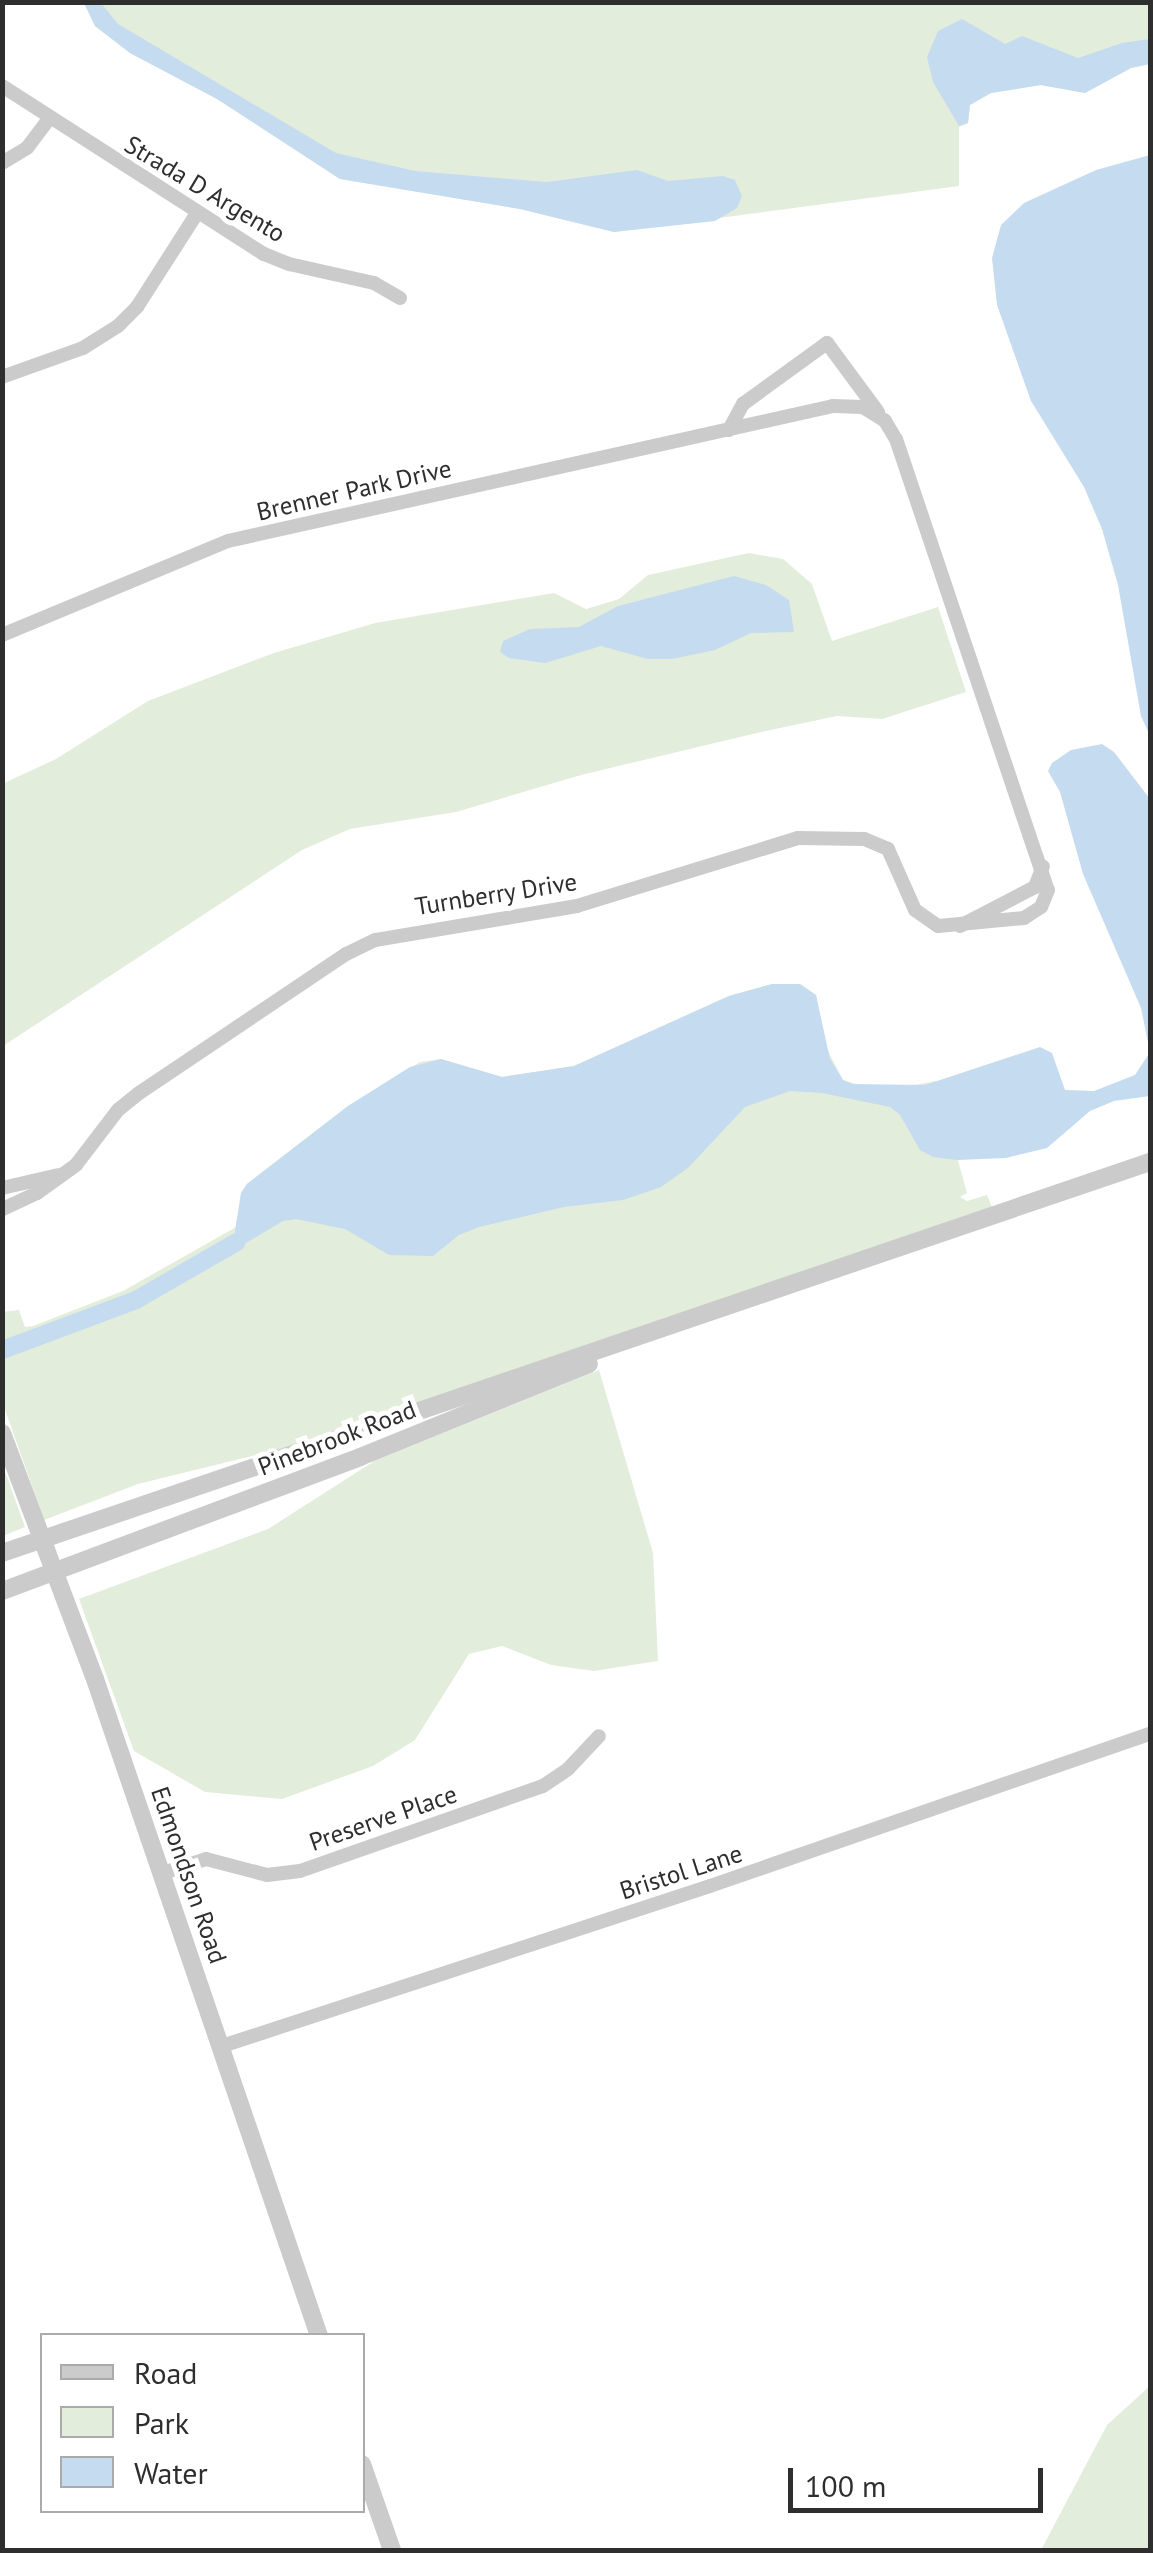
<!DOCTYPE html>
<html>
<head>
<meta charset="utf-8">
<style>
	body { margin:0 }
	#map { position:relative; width:1153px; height:2553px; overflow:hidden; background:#fff; font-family:"PT Sans",sans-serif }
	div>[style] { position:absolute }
	.green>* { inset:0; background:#e3eddb }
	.water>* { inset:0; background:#c5dbef }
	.canal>* { height:18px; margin:-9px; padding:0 9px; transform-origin:9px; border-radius:9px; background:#c5dbef }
	.minor>* { height:14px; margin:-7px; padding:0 7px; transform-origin:7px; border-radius:7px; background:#cbcbcb }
	.tertiary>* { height:18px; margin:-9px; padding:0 9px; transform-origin:9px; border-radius:9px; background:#cbcbcb }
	span { translate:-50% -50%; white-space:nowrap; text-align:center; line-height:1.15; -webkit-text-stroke:10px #fff; paint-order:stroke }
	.street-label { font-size:25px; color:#2e2e2e }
	.frame { position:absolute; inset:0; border:5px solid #2e2e2e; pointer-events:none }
	.legend { position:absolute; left:40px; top:2333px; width:325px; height:180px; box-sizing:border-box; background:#fff; border:2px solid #ababab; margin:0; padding:12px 18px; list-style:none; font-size:30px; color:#2e2e2e }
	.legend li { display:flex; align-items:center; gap:20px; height:50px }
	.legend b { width:50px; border:2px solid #ababab }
	.scale { position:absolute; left:788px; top:2468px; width:255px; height:45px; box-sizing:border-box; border:5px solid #2e2e2e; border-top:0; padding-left:12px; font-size:30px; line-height:35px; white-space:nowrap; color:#2e2e2e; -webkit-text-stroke:8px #fff; paint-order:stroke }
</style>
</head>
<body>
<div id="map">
	<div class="green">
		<div style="clip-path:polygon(84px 3px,1150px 3px,1150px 64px,1131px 68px,1085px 93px,1040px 85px,991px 93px,970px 105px,968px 123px,959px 127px,959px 186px,614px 232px,520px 209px,340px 179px,217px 99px,130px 53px,95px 26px)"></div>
		<div style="clip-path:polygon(749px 553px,783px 559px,812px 584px,832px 641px,938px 607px,966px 692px,882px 719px,837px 716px,761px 732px,581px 775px,456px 812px,350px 829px,302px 850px,3px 1046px,2px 784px,56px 759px,148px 701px,274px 653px,375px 623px,554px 593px,586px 609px,619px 599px,648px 575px)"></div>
		<div style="clip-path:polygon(772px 984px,800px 984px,816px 995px,826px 1047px,843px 1080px,862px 1086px,904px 1087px,936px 1081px,967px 1193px,960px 1197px,967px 1201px,987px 1195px,992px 1207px,289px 1447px,138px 1484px,44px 1520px,3px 1404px,2px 1312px,19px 1310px,25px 1327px,33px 1326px,123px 1291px,238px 1226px,241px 1193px,247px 1184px,348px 1106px,420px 1062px,441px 1059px,502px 1077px,574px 1066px,729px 996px)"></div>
		<div style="clip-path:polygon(599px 1370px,653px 1553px,658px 1661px,594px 1671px,551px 1665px,502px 1646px,469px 1654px,415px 1740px,373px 1766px,282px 1799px,205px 1792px,134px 1751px,79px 1599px,268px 1529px,376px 1460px)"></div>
		<div style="clip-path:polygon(2px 1463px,25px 1527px,3px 1536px,2px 1536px)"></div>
		<div style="clip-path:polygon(1150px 2386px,1150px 2550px,1041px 2550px,1107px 2425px)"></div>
	</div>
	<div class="water">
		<div style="clip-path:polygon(84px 3px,101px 3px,118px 24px,336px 153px,415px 171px,547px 182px,637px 170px,668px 181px,723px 176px,735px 180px,742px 196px,737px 208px,715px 221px,614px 232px,520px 209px,340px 179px,217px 99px,130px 53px,95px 26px)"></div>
		<div style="clip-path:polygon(962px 19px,1005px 44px,1022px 36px,1078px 58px,1122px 43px,1150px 39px,1150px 64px,1131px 68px,1085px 93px,1041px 85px,991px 93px,970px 105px,968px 123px,959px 126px,933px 82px,927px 57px,938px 31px)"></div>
		<div style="clip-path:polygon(1150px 155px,1150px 736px,1141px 716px,1118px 585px,1102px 529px,1084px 487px,1031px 401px,997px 305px,992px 258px,1001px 225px,1024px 203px,1096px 170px)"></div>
		<div style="clip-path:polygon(734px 576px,766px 585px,789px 600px,794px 632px,751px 633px,715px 650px,672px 659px,648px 659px,601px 646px,545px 663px,509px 658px,500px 652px,503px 641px,530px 629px,579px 627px,618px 606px)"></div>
		<div style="clip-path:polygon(1102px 744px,1114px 752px,1150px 799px,1150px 1096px,1114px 1101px,1090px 1111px,1047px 1148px,1006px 1158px,957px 1160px,933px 1157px,920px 1150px,900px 1115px,890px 1107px,822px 1093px,790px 1091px,745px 1107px,688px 1168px,661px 1187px,623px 1200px,564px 1207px,479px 1227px,459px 1235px,433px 1256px,389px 1255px,345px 1229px,296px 1219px,283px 1221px,239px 1247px,234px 1237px,241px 1193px,247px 1184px,348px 1106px,410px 1067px,441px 1059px,502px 1077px,574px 1066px,729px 996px,772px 984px,800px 984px,816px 995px,830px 1059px,843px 1080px,852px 1084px,925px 1085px,1040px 1047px,1052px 1053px,1065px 1090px,1094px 1091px,1135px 1075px,1150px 1052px,1141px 1008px,1083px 874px,1060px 792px,1048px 771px,1052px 763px,1071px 750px)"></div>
	</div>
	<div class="canal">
		<div style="left:5px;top:1349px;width:140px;rotate:-20.5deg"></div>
		<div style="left:136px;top:1300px;width:116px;rotate:-29.9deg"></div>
	</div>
	<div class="minor">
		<div style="left:2px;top:86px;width:311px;rotate:32.7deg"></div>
		<div style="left:264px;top:254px;width:27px;rotate:22deg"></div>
		<div style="left:289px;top:264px;width:87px;rotate:12.6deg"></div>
		<div style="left:374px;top:283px;width:30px;rotate:30deg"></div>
		<div style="left:2px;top:163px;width:29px;rotate:-31deg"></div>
		<div style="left:27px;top:148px;width:36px;rotate:-53deg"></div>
		<div style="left:2px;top:377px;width:86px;rotate:-19.7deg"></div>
		<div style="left:83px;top:348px;width:41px;rotate:-32.2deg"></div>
		<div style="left:118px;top:326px;width:27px;rotate:-45deg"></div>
		<div style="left:137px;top:307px;width:112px;rotate:-57.4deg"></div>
		<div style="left:729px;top:430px;width:30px;rotate:-62deg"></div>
		<div style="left:743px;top:404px;width:104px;rotate:-36deg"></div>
		<div style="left:827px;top:343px;width:86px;rotate:53.5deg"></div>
		<div style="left:2px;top:635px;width:245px;rotate:-22.6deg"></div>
		<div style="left:228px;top:541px;width:620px;rotate:-12.58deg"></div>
		<div style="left:833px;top:406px;width:30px;rotate:2deg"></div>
		<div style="left:863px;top:407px;width:26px;rotate:32deg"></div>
		<div style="left:885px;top:421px;width:21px;rotate:59deg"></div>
		<div style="left:896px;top:439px;width:476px;rotate:71.4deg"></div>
		<div style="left:1048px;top:890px;width:18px;rotate:112deg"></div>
		<div style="left:1041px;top:907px;width:20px;rotate:147deg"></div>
		<div style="left:1024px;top:918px;width:86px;rotate:174.7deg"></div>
		<div style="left:938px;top:926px;width:28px;rotate:-145deg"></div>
		<div style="left:915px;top:910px;width:67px;rotate:-113.9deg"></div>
		<div style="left:888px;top:849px;width:26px;rotate:-157deg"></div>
		<div style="left:864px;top:839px;width:66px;rotate:-179.1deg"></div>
		<div style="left:798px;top:838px;width:231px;rotate:162.9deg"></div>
		<div style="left:577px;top:906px;width:205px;rotate:170.4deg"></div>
		<div style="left:375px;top:940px;width:32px;rotate:154deg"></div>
		<div style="left:346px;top:954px;width:249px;rotate:146.1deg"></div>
		<div style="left:139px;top:1093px;width:27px;rotate:141deg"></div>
		<div style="left:118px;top:1110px;width:69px;rotate:127.4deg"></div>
		<div style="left:76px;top:1165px;width:48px;rotate:144.3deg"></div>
		<div style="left:37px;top:1193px;width:38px;rotate:155deg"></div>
		<div style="left:960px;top:926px;width:85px;rotate:-27.5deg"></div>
		<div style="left:1035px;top:887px;width:22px;rotate:-69deg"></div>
		<div style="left:2px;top:1188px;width:58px;rotate:-12.8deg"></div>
		<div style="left:163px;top:1873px;width:45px;rotate:-18deg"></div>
		<div style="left:206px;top:1859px;width:63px;rotate:14.7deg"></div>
		<div style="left:267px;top:1875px;width:33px;rotate:-7deg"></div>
		<div style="left:300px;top:1871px;width:257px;rotate:-19.3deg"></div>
		<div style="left:543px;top:1786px;width:30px;rotate:-34deg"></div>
		<div style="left:568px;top:1769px;width:45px;rotate:-46.8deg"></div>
		<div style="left:222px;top:2046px;width:514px;rotate:-18.15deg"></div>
		<div style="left:710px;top:1886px;width:466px;rotate:-19.1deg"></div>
	</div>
	<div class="tertiary">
		<div style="left:2px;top:1433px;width:263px;rotate:69.3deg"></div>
		<div style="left:95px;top:1679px;width:694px;rotate:71.17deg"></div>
		<div style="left:2px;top:1553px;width:1213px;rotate:-18.81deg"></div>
		<div style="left:2px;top:1591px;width:382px;rotate:-20.5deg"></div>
		<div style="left:360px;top:1457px;width:247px;rotate:-22.1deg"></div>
		<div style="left:362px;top:2464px;width:91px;rotate:70.8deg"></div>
	</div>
	<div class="street-label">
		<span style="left:205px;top:189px;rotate:31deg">Strada D Argento</span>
		<span style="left:354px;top:490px;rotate:-13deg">Brenner Park Drive</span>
		<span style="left:496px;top:894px;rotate:-9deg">Turnberry Drive</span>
		<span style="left:337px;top:1438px;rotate:-21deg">Pinebrook Road</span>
		<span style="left:383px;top:1818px;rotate:-19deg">Preserve Place</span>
		<span style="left:681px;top:1872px;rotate:-18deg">Bristol Lane</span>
		<span style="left:189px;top:1875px;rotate:71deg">Edmondson Road</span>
	</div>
	<div class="frame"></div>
	<ul class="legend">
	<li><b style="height:12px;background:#cbcbcb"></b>Road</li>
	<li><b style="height:28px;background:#e3eddb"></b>Park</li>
	<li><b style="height:28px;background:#c5dbef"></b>Water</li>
	</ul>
	<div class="scale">100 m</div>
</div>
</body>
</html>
